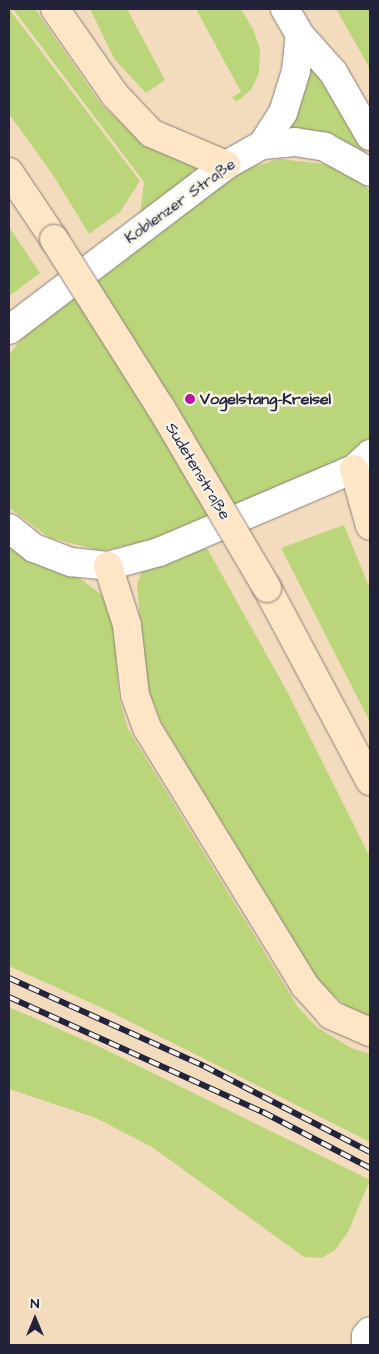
<!DOCTYPE html>
<html>
<head>
<meta charset="utf-8">
<style>
	body { margin:0 }
	#map { position:relative; width:379px; height:1354px; overflow:hidden; background:#f3dcbe; font-family:"Architects Daughter",sans-serif }
	div>[style] { position:absolute }
	.green>* { inset:0; background:#bbd57a }
	.roads { filter:drop-shadow(0 0 1px #8a7f7c) drop-shadow(0 0 1px #8a7f7c) }
	.minor>* { height:28px; margin:-14px; padding:0 14px; transform-origin:14px; border-radius:14px; background:#fff }
	.tertiary>* { height:28px; margin:-14px; padding:0 14px; transform-origin:14px; border-radius:14px; background:#fff }
	.secondary>* { height:28px; margin:-14px; padding:0 14px; transform-origin:14px; border-radius:14px; background:#fde5c5 }
	.rail>* { height:5.5px; margin-top:-2.75px; transform-origin:0; background:repeating-linear-gradient(90deg,#f7f3e8 0 11px,#22223b 0 22px); box-sizing:border-box; border-block:1px solid #22223b }
	.bridges { filter:drop-shadow(0 0 1px #8a7f7c) drop-shadow(0 0 1px #8a7f7c) }
	.secondary-bridge>* { height:28px; margin:-14px; padding:0 14px; transform-origin:14px; border-radius:14px; background:#fde5c5 }
	.dots>* { width:14px; height:14px; translate:-50% -50%; box-sizing:border-box; border:2px solid #f7f3e8; border-radius:50% }
	span { translate:-50% -50%; white-space:nowrap; text-align:center; line-height:1.15; -webkit-text-stroke:5px #f7f3e8; paint-order:stroke }
	.street-label { font-size:16px; color:#22223b }
	.poi-label { font-size:16px; color:#22223b; font-weight:700 }
	.left { translate:0 -50%; text-align:left }
	.frame { position:absolute; inset:0; border:10px solid #22223b; pointer-events:none }
	.north { position:absolute; left:10px; top:1294px; width:50px; height:50px; -webkit-text-stroke:4px #f7f3e8; paint-order:stroke; rotate:0deg; font-size:14px; font-weight:700; line-height:20px; text-align:center; color:#22223b }
	.north::after { content:''; display:block; margin:auto; width:18px; height:22px; background:#22223b; clip-path:polygon(50% 0,100% 100%,50% 72%,0 100%) }
</style>
</head>
<body>
<div id="map">
	<div class="green">
		<div style="clip-path:polygon(9px 9px,140px 181px,120px 212px,89px 234px,53px 175px,9px 114px)"></div>
		<div style="clip-path:polygon(13px 9px,35px 9px,101px 104px,141px 142px,200px 170px,140px 214px,144px 182px)"></div>
		<div style="clip-path:polygon(90px 9px,127px 9px,165px 80px,146px 93px,115px 60px)"></div>
		<div style="clip-path:polygon(196px 9px,241px 9px,253px 29px,260px 49px,259px 73px,251px 90px,236px 102px,232px 97px,241px 92px)"></div>
		<div style="clip-path:polygon(336px 9px,370px 9px,370px 69px,355px 42px)"></div>
		<div style="clip-path:polygon(308px 54px,365px 151px,324px 133px,282px 131px)"></div>
		<div style="clip-path:polygon(279px 159px,325px 164px,360px 180px,370px 191px,370px 437px,355px 451px,319px 473px,150px 540px,102px 551px,50px 538px,9px 508px,9px 355px,32px 326px,239px 171px)"></div>
		<div style="clip-path:polygon(9px 227px,40px 273px,9px 296px)"></div>
		<div style="clip-path:polygon(344px 525px,370px 589px,370px 722px,281px 548px)"></div>
		<div style="clip-path:polygon(9px 547px,36px 564px,78px 577px,102px 595px,114px 621px,119px 697px,128px 729px,298px 1007px,318px 1028px,351px 1048px,370px 1054px,370px 1142px,111px 1012px,9px 966px)"></div>
		<div style="clip-path:polygon(207px 548px,288px 693px,370px 857px,370px 1020px,358px 1016px,319px 983px,161px 722px,145px 681px,137px 584px,142px 571px)"></div>
		<div style="clip-path:polygon(9px 1007px,98px 1046px,370px 1180px,348px 1232px,335px 1250px,321px 1258px,304px 1257px,152px 1147px,96px 1118px,9px 1089px)"></div>
	</div>
	<div class="roads">
		<div class="minor">
			<div style="left:285px;top:9px;width:30px;rotate:60deg"></div>
			<div style="left:300px;top:35px;width:50px;rotate:48.3deg"></div>
			<div style="left:333px;top:72px;width:74px;rotate:60deg"></div>
			<div style="left:262px;top:145px;width:38px;rotate:-57deg"></div>
			<div style="left:283px;top:113px;width:44px;rotate:-72.8deg"></div>
			<div style="left:296px;top:71px;width:36px;rotate:-84deg"></div>
			<div style="left:366px;top:1345px;width:9px;rotate:-90deg"></div>
			<div style="left:366px;top:1336px;width:6px;rotate:-51deg"></div>
		</div>
		<div class="tertiary">
			<div style="left:9px;top:330px;width:273px;rotate:-37.2deg"></div>
			<div style="left:226px;top:165px;width:41px;rotate:-29.1deg"></div>
			<div style="left:262px;top:145px;width:33px;rotate:-5deg"></div>
			<div style="left:295px;top:142px;width:30px;rotate:9deg"></div>
			<div style="left:325px;top:147px;width:51px;rotate:29.1deg"></div>
			<div style="left:9px;top:528px;width:32px;rotate:39deg"></div>
			<div style="left:34px;top:548px;width:40px;rotate:21deg"></div>
			<div style="left:71px;top:562px;width:37px;rotate:6deg"></div>
			<div style="left:108px;top:566px;width:53px;rotate:-15.4deg"></div>
			<div style="left:159px;top:552px;width:212px;rotate:-23.1deg"></div>
			<div style="left:354px;top:469px;width:22px;rotate:-43deg"></div>
		</div>
		<div class="secondary">
			<div style="left:55px;top:9px;width:105px;rotate:55.1deg"></div>
			<div style="left:115px;top:95px;width:52px;rotate:46.5deg"></div>
			<div style="left:151px;top:133px;width:82px;rotate:23.1deg"></div>
			<div style="left:9px;top:172px;width:81px;rotate:56.1deg"></div>
			<div style="left:354px;top:469px;width:59px;rotate:74.3deg"></div>
			<div style="left:108px;top:566px;width:62px;rotate:72.1deg"></div>
			<div style="left:127px;top:625px;width:70px;rotate:83.5deg"></div>
			<div style="left:135px;top:695px;width:35px;rotate:70deg"></div>
			<div style="left:147px;top:728px;width:303px;rotate:58.5deg"></div>
			<div style="left:305px;top:986px;width:39px;rotate:48deg"></div>
			<div style="left:331px;top:1015px;width:43px;rotate:23.6deg"></div>
			<div style="left:267px;top:588px;width:219px;rotate:61.9deg"></div>
		</div>
	</div>
	<div class="rail">
		<div style="left:9px;top:978px;width:214px;rotate:24.3deg"></div>
		<div style="left:204px;top:1066px;width:187px;rotate:27.4deg"></div>
		<div style="left:9px;top:997px;width:279px;rotate:24.4deg"></div>
		<div style="left:263px;top:1112px;width:121px;rotate:27.6deg"></div>
	</div>
	<div class="bridges">
		<div class="secondary-bridge">
			<div style="left:54px;top:239px;width:200px;rotate:57.7deg"></div>
			<div style="left:161px;top:408px;width:209px;rotate:59.5deg"></div>
		</div>
	</div>
	<div class="dots">
		<div style="left:190px;top:399px;background:#b5179e"></div>
	</div>
	<div class="street-label">
		<span style="left:180px;top:201px;rotate:-36deg">Koblenzer Straße</span>
		<span style="left:198px;top:471px;rotate:59deg">Sudetenstraße</span>
	</div>
	<div class="poi-label">
		<span class="left" style="left:200px;top:399px">Vogelstang-Kreisel</span>
	</div>
	<div class="frame"></div>
	<div class="north">N</div>
</div>
</body>
</html>
